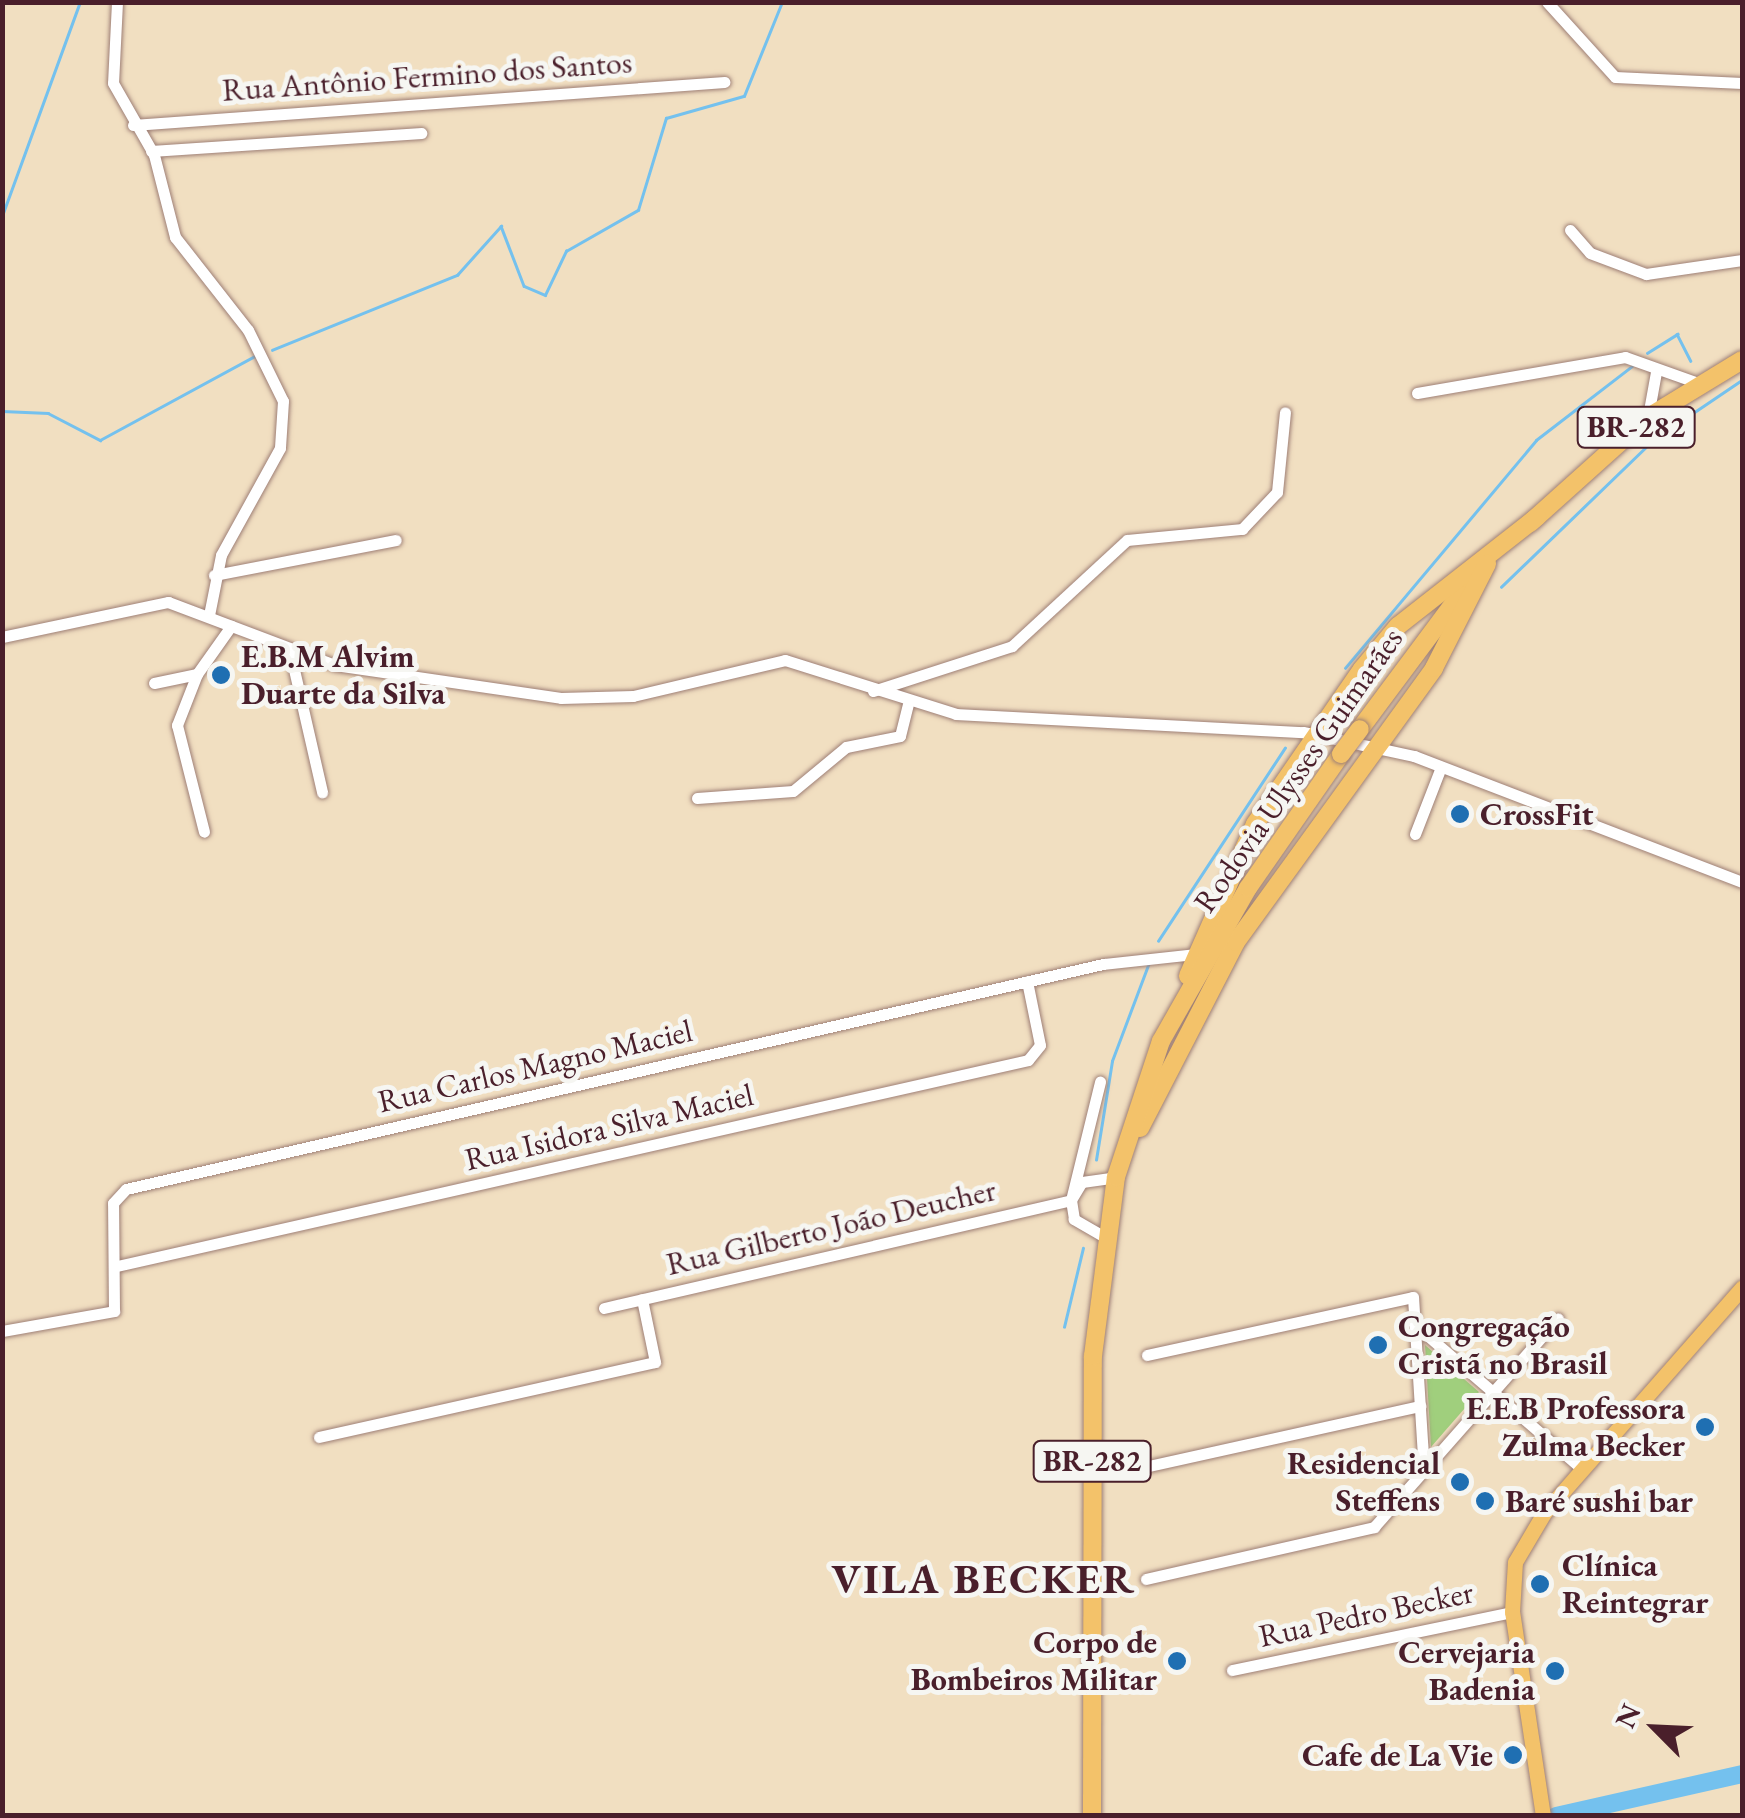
<!DOCTYPE html>
<html>
<head>
<meta charset="utf-8">
<style>
	body { margin:0 }
	#map { position:relative; width:1745px; height:1818px; overflow:hidden; background:#f1dfc1; font-family:"EB Garamond",serif }
	div>[style] { position:absolute }
	.green>* { inset:0; background:#a0cf7d }
	.stream>* { height:2.5px; margin:-1.25px; padding:0 1.25px; transform-origin:1.25px; border-radius:1.25px; background:#74c1ee }
	.river>* { height:18px; margin:-9px; padding:0 9px; transform-origin:9px; border-radius:9px; background:#74c1ee }
	.roads { filter:drop-shadow(0 0 2px #9e7f76) drop-shadow(0 0 2px #9e7f76) }
	.minor>* { height:11px; margin:-5.5px; padding:0 5.5px; transform-origin:5.5px; border-radius:5.5px; background:#fff }
	.major>* { height:15px; margin:-7.5px; padding:0 7.5px; transform-origin:7.5px; border-radius:7.5px; background:#f3c26a }
	.highway>* { height:18px; margin:-9px; padding:0 9px; transform-origin:9px; border-radius:9px; background:#f3c26a }
	.bridges { filter:drop-shadow(0 0 2px #9e7f76) drop-shadow(0 0 2px #9e7f76) }
	.highway-bridge>* { height:18px; margin:-9px; padding:0 9px; transform-origin:9px; border-radius:9px; background:#f3c26a }
	.dots>* { width:28px; height:28px; translate:-50% -50%; box-sizing:border-box; border:5px solid #f6f6f2; border-radius:50% }
	span { translate:-50% -50%; white-space:nowrap; text-align:center; line-height:1.15; -webkit-text-stroke:10px #f6f6f2; paint-order:stroke }
	.shield-label span { padding:2px 8px; background:#f6f6f2; border:2px solid; border-radius:8px; -webkit-text-stroke-width:0 }
	.shield-label { font-size:30px; color:#4a1f2b; font-weight:700 }
	.street-label { font-size:32px; color:#4a1f2b }
	.poi-label { font-size:32px; color:#4a1f2b; font-weight:700 }
	.left { translate:0 -50%; text-align:left }
	.right { translate:-100% -50%; text-align:right }
	.district-label { font-size:42px; color:#4a1f2b; font-weight:700; letter-spacing:2.5px }
	.frame { position:absolute; inset:0; border:5px solid #4a1f2b; pointer-events:none }
	.north { position:absolute; left:1605px; top:1678px; width:100px; height:100px; -webkit-text-stroke:8px #f6f6f2; paint-order:stroke; rotate:294deg; font-size:28px; font-weight:700; line-height:40px; text-align:center; color:#4a1f2b }
	.north::after { content:''; display:block; margin:auto; width:35px; height:45px; background:#4a1f2b; clip-path:polygon(50% 0,100% 100%,50% 72%,0 100%) }
</style>
</head>
<body>
<div id="map">
	<div class="green">
		<div style="clip-path:polygon(1425px 1345px,1479px 1392px,1431px 1447px)"></div>
	</div>
	<div class="stream">
		<div style="left:2px;top:216px;width:228px;rotate:-70deg"></div>
		<div style="left:272px;top:350px;width:200px;rotate:-22.1deg"></div>
		<div style="left:457px;top:275px;width:66px;rotate:-48.1deg"></div>
		<div style="left:501px;top:226px;width:64px;rotate:69deg"></div>
		<div style="left:524px;top:286px;width:23px;rotate:23deg"></div>
		<div style="left:545px;top:295px;width:49px;rotate:-64.5deg"></div>
		<div style="left:566px;top:251px;width:83px;rotate:-29.7deg"></div>
		<div style="left:638px;top:210px;width:96px;rotate:-73.1deg"></div>
		<div style="left:666px;top:118px;width:81px;rotate:-15.8deg"></div>
		<div style="left:744px;top:96px;width:101px;rotate:-68deg"></div>
		<div style="left:1647px;top:353px;width:36px;rotate:-32deg"></div>
		<div style="left:1677px;top:334px;width:30px;rotate:63deg"></div>
		<div style="left:2px;top:411px;width:46px;rotate:2.5deg"></div>
		<div style="left:48px;top:413px;width:59px;rotate:27.4deg"></div>
		<div style="left:100px;top:440px;width:176px;rotate:-28.5deg"></div>
		<div style="left:1501px;top:587px;width:211px;rotate:-44deg"></div>
		<div style="left:1653px;top:440px;width:107px;rotate:-34deg"></div>
		<div style="left:1345px;top:668px;width:297px;rotate:-50deg"></div>
		<div style="left:1536px;top:440px;width:121px;rotate:-37.6deg"></div>
		<div style="left:1158px;top:941px;width:231px;rotate:-56.7deg"></div>
		<div style="left:1096px;top:1160px;width:100px;rotate:-80.8deg"></div>
		<div style="left:1112px;top:1061px;width:103px;rotate:-69.4deg"></div>
		<div style="left:1064px;top:1327px;width:81px;rotate:-76.5deg"></div>
	</div>
	<div class="river">
		<div style="left:1556px;top:1816px;width:191px;rotate:-12.7deg"></div>
	</div>
	<div class="roads">
		<div class="minor">
			<div style="left:117px;top:2px;width:81px;rotate:92.8deg"></div>
			<div style="left:113px;top:83px;width:83px;rotate:60.3deg"></div>
			<div style="left:154px;top:155px;width:85px;rotate:75.6deg"></div>
			<div style="left:175px;top:237px;width:118px;rotate:51.9deg"></div>
			<div style="left:248px;top:330px;width:79px;rotate:63.8deg"></div>
			<div style="left:283px;top:401px;width:47px;rotate:93.7deg"></div>
			<div style="left:280px;top:448px;width:122px;rotate:118.9deg"></div>
			<div style="left:221px;top:555px;width:61px;rotate:101.3deg"></div>
			<div style="left:1547px;top:2px;width:101px;rotate:47.8deg"></div>
			<div style="left:1615px;top:77px;width:127px;rotate:2.7deg"></div>
			<div style="left:133px;top:125px;width:593px;rotate:-4.16deg"></div>
			<div style="left:151px;top:151px;width:271px;rotate:-3.8deg"></div>
			<div style="left:1570px;top:230px;width:30px;rotate:49deg"></div>
			<div style="left:1590px;top:253px;width:60px;rotate:20.6deg"></div>
			<div style="left:1646px;top:274px;width:97px;rotate:-8.3deg"></div>
			<div style="left:1417px;top:393px;width:211px;rotate:-9.8deg"></div>
			<div style="left:1625px;top:357px;width:81px;rotate:19.6deg"></div>
			<div style="left:1648px;top:416px;width:45px;rotate:-79.7deg"></div>
			<div style="left:214px;top:575px;width:185px;rotate:-10.9deg"></div>
			<div style="left:2px;top:637px;width:170px;rotate:-11.9deg"></div>
			<div style="left:168px;top:602px;width:178px;rotate:20.7deg"></div>
			<div style="left:335px;top:665px;width:228px;rotate:8.3deg"></div>
			<div style="left:561px;top:698px;width:72px;rotate:-1.6deg"></div>
			<div style="left:633px;top:696px;width:156px;rotate:-13.3deg"></div>
			<div style="left:785px;top:660px;width:179px;rotate:17.5deg"></div>
			<div style="left:956px;top:714px;width:347px;rotate:3deg"></div>
			<div style="left:1303px;top:732px;width:114px;rotate:12.2deg"></div>
			<div style="left:1414px;top:756px;width:351px;rotate:21deg"></div>
			<div style="left:290px;top:652px;width:144px;rotate:77.1deg"></div>
			<div style="left:197px;top:674px;width:55px;rotate:111.4deg"></div>
			<div style="left:177px;top:725px;width:110px;rotate:75.8deg"></div>
			<div style="left:154px;top:683px;width:44px;rotate:-11.8deg"></div>
			<div style="left:197px;top:674px;width:59px;rotate:-54.7deg"></div>
			<div style="left:873px;top:691px;width:146px;rotate:-17.9deg"></div>
			<div style="left:1012px;top:646px;width:156px;rotate:-42.7deg"></div>
			<div style="left:1127px;top:540px;width:116px;rotate:-5.5deg"></div>
			<div style="left:1242px;top:529px;width:51px;rotate:-46.6deg"></div>
			<div style="left:1277px;top:492px;width:80px;rotate:-84.3deg"></div>
			<div style="left:697px;top:798px;width:96px;rotate:-4.2deg"></div>
			<div style="left:793px;top:791px;width:69px;rotate:-39.7deg"></div>
			<div style="left:846px;top:747px;width:55px;rotate:-11.5deg"></div>
			<div style="left:900px;top:736px;width:33px;rotate:-76deg"></div>
			<div style="left:1415px;top:834px;width:72px;rotate:-68.8deg"></div>
			<div style="left:1103px;top:1236px;width:34px;rotate:-150deg"></div>
			<div style="left:1074px;top:1219px;width:19px;rotate:-99deg"></div>
			<div style="left:1071px;top:1200px;width:21px;rotate:-59deg"></div>
			<div style="left:1082px;top:1182px;width:34px;rotate:-8deg"></div>
			<div style="left:117px;top:1266px;width:934px;rotate:-12.74deg"></div>
			<div style="left:1028px;top:1060px;width:19px;rotate:-51deg"></div>
			<div style="left:1040px;top:1045px;width:65px;rotate:-101.5deg"></div>
			<div style="left:604px;top:1308px;width:479px;rotate:-13deg"></div>
			<div style="left:1071px;top:1200px;width:122px;rotate:-76.2deg"></div>
			<div style="left:1414px;top:1324px;width:222px;rotate:40.8deg"></div>
			<div style="left:2px;top:1331px;width:114px;rotate:-10.1deg"></div>
			<div style="left:114px;top:1311px;width:108px;rotate:-90.5deg"></div>
			<div style="left:113px;top:1203px;width:19px;rotate:-47deg"></div>
			<div style="left:126px;top:1189px;width:1003px;rotate:-12.97deg"></div>
			<div style="left:1103px;top:964px;width:93px;rotate:-6.2deg"></div>
			<div style="left:1147px;top:1355px;width:272px;rotate:-12.3deg"></div>
			<div style="left:1413px;top:1297px;width:173px;rotate:86.4deg"></div>
			<div style="left:319px;top:1437px;width:344px;rotate:-12.6deg"></div>
			<div style="left:655px;top:1362px;width:64px;rotate:-101.7deg"></div>
			<div style="left:1149px;top:1466px;width:278px;rotate:-12.5deg"></div>
			<div style="left:1146px;top:1579px;width:234px;rotate:-12.8deg"></div>
			<div style="left:1374px;top:1527px;width:278px;rotate:-48.6deg"></div>
			<div style="left:1232px;top:1670px;width:286px;rotate:-11.7deg"></div>
		</div>
		<div class="major">
			<div style="left:1543px;top:1816px;width:206px;rotate:-98.6deg"></div>
			<div style="left:1512px;top:1612px;width:50px;rotate:-86.6deg"></div>
			<div style="left:1515px;top:1562px;width:57px;rotate:-59.4deg"></div>
			<div style="left:1544px;top:1513px;width:300px;rotate:-48.7deg"></div>
		</div>
		<div class="highway">
			<div style="left:1530px;top:523px;width:157px;rotate:-41.9deg"></div>
			<div style="left:1647px;top:418px;width:111px;rotate:-31.4deg"></div>
			<div style="left:1360px;top:729px;width:181px;rotate:-53.3deg"></div>
			<div style="left:1188px;top:976px;width:166px;rotate:-66.2deg"></div>
			<div style="left:1255px;top:824px;width:188px;rotate:-55.4deg"></div>
			<div style="left:1362px;top:669px;width:56px;rotate:-50.1deg"></div>
			<div style="left:1398px;top:626px;width:177px;rotate:-38.1deg"></div>
			<div style="left:1140px;top:1128px;width:209px;rotate:-62.7deg"></div>
			<div style="left:1236px;top:942px;width:338px;rotate:-54.1deg"></div>
			<div style="left:1434px;top:668px;width:117px;rotate:-63deg"></div>
			<div style="left:1092px;top:1816px;width:460px;rotate:-89.9deg"></div>
			<div style="left:1093px;top:1356px;width:180px;rotate:-82.7deg"></div>
			<div style="left:1116px;top:1177px;width:143px;rotate:-71.7deg"></div>
			<div style="left:1161px;top:1041px;width:176px;rotate:-60.4deg"></div>
			<div style="left:1248px;top:888px;width:163px;rotate:-55.2deg"></div>
		</div>
	</div>
	<div class="bridges">
		<div class="highway-bridge">
			<div style="left:1341px;top:754px;width:31px;rotate:-53deg"></div>
		</div>
	</div>
	<div class="dots">
		<div style="left:221px;top:675px;background:#1f6fb2"></div>
		<div style="left:1460px;top:814px;background:#1f6fb2"></div>
		<div style="left:1378px;top:1345px;background:#1f6fb2"></div>
		<div style="left:1705px;top:1427px;background:#1f6fb2"></div>
		<div style="left:1460px;top:1482px;background:#1f6fb2"></div>
		<div style="left:1485px;top:1501px;background:#1f6fb2"></div>
		<div style="left:1540px;top:1584px;background:#1f6fb2"></div>
		<div style="left:1177px;top:1661px;background:#1f6fb2"></div>
		<div style="left:1555px;top:1671px;background:#1f6fb2"></div>
		<div style="left:1513px;top:1755px;background:#1f6fb2"></div>
	</div>
	<div class="shield-label">
		<span style="left:1636px;top:427px">BR-282</span>
		<span style="left:1092px;top:1461px">BR-282</span>
	</div>
	<div class="street-label">
		<span style="left:427px;top:76px;rotate:-4deg">Rua Antônio Fermino dos Santos</span>
		<span style="left:1298px;top:770px;rotate:-55deg">Rodovia Ulysses Guimarães</span>
		<span style="left:535px;top:1066px;rotate:-13deg">Rua Carlos Magno Maciel</span>
		<span style="left:609px;top:1127px;rotate:-13deg">Rua Isidora Silva Maciel</span>
		<span style="left:831px;top:1227px;rotate:-13deg">Rua Gilberto João Deucher</span>
		<span style="left:1366px;top:1614px;rotate:-12deg">Rua Pedro Becker</span>
	</div>
	<div class="poi-label">
		<span class="left" style="left:241px;top:675px">E.B.M Alvim<br>Duarte da Silva</span>
		<span class="left" style="left:1480px;top:814px">CrossFit</span>
		<span class="left" style="left:1398px;top:1345px">Congregação<br>Cristã no Brasil</span>
		<span class="right" style="left:1685px;top:1427px">E.E.B Professora<br>Zulma Becker</span>
		<span class="right" style="left:1440px;top:1482px">Residencial<br>Steffens</span>
		<span class="left" style="left:1505px;top:1501px">Baré sushi bar</span>
		<span class="left" style="left:1562px;top:1584px">Clínica<br>Reintegrar</span>
		<span class="right" style="left:1157px;top:1661px">Corpo de<br>Bombeiros Militar</span>
		<span class="right" style="left:1535px;top:1671px">Cervejaria<br>Badenia</span>
		<span class="right" style="left:1493px;top:1755px">Cafe de La Vie</span>
	</div>
	<div class="district-label">
		<span style="left:984px;top:1579px">VILA BECKER</span>
	</div>
	<div class="frame"></div>
	<div class="north">N</div>
</div>
</body>
</html>
